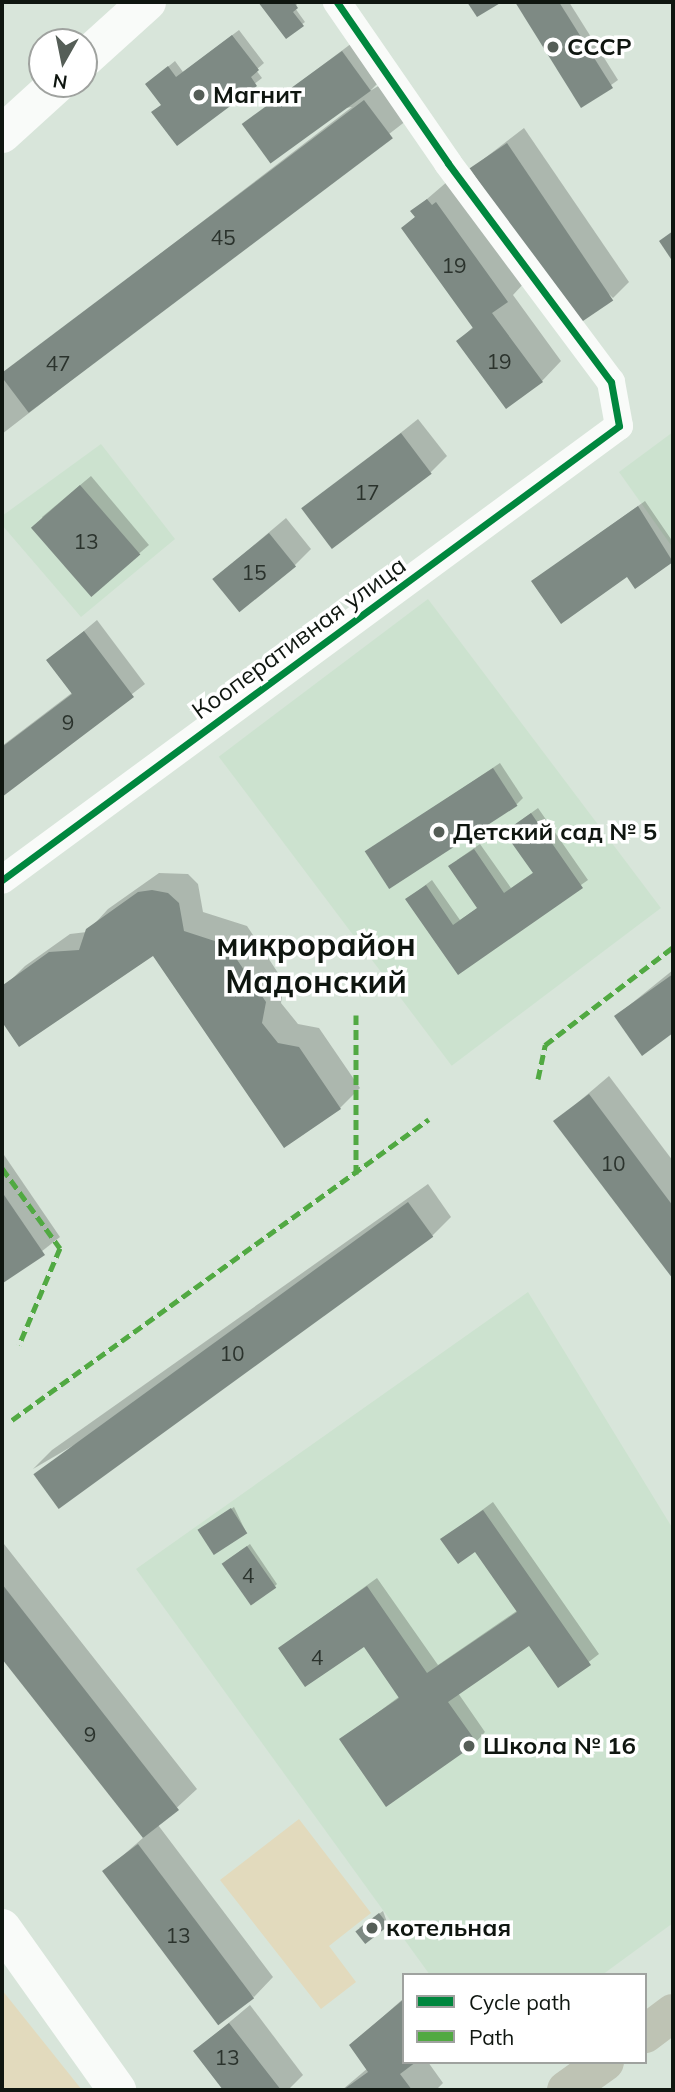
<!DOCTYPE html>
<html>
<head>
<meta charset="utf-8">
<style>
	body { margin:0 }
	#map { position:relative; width:675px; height:2092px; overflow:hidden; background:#d8e5da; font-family:Mulish,sans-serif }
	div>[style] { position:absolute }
	.built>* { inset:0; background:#cce2cf; transform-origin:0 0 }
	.green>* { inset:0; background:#e2dabd }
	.shadow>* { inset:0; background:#0003 }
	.building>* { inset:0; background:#7e8a84; transform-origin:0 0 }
	.street>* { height:28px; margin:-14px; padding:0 14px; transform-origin:14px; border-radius:14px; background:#f9fbf9 }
	.secondary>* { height:38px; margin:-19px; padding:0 19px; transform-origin:19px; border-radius:19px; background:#f9fbf9 }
	.highway>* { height:38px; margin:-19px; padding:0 19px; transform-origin:19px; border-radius:19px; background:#bec3b4 }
	.quiet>* { height:5px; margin-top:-2.5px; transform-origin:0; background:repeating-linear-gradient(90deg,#51a942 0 10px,transparent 0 15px) }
	.cycleway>* { height:7px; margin:-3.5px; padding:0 3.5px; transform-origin:3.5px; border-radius:3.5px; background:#00873e }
	.dots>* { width:19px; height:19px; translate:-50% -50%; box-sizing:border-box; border:4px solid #fff; border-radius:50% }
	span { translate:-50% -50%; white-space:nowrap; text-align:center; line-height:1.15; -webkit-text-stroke:7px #fff; paint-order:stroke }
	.number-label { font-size:21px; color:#2b332d }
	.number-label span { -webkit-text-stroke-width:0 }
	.poi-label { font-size:24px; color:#0f1610; font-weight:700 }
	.left { translate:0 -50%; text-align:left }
	.street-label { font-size:24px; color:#0f1610 }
	.district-label { font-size:32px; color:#0f1610; font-weight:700 }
	.frame { position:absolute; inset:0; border:4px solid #0f1610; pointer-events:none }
	.legend { position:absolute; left:402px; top:1973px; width:245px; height:91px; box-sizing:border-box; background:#fff; border:2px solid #9fa29f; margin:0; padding:9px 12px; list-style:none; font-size:21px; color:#0f1610 }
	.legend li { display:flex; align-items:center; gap:14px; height:35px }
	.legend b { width:35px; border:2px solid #9fa29f }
	.north { position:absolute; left:28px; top:28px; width:70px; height:70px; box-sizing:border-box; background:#fff; border:2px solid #9fa29f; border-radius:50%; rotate:189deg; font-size:19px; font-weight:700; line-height:28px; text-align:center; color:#0f1610 }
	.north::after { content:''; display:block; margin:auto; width:24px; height:32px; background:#555e57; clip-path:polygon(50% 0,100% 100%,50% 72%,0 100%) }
</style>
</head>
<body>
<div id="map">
	<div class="built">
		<div style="clip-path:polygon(673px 432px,673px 548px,619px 472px)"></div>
		<div style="clip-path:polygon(101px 444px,175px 539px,81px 617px,2px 525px,2px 516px)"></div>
		<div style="left:428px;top:599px;width:387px;height:262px;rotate:53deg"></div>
		<div style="clip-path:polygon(528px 1292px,673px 1529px,673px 1923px,602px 1975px,430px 1975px,136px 1569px)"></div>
	</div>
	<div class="green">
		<div style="clip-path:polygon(299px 1819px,371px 1913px,329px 1946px,356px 1982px,321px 2009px,220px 1880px)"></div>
		<div style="clip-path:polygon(2px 1990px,82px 2090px,2px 2090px)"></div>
	</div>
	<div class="shadow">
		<div style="clip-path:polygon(260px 2px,298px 2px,295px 8px,305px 22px,286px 36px)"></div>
		<div style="clip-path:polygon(517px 2px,569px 2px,618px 80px,582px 106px)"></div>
		<div style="clip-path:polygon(239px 30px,264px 63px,256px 70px,262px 78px,178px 144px,162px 104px,147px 84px,175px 61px,183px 72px)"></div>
		<div style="clip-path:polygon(352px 43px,380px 81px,370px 91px,385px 82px,411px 117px,2px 434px,2px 375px,352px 107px,244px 124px)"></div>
		<div style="clip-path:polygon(524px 128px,629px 282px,613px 298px,472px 168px)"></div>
		<div style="clip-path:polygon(448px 181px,526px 281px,513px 295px,561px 361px,542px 381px,458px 341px,474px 326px,403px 228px,416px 216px,413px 211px)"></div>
		<div style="clip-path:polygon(418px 419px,447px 456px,431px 472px,304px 510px)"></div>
		<div style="clip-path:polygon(91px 476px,149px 545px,91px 595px,42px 517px)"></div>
		<div style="clip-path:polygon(645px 501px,673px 542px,673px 560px,636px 586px,628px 575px,533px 581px)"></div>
		<div style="clip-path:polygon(286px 518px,311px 549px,295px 565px,214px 579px)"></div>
		<div style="clip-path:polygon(97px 620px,145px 684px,2px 795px,2px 746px,73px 692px,49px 660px)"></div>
		<div style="clip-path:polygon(500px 763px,523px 798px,517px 804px,367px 852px)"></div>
		<div style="clip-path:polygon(538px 808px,588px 880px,458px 972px,407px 899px,432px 880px,460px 920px,479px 907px,457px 860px,480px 844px,511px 888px,534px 872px,513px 826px)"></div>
		<div style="clip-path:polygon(159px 873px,188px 874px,198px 884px,203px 912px,247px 926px,284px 982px,281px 1003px,298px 1024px,319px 1028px,360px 1088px,340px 1108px,284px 1146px,154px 954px,20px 1045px,2px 1019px,5px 986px,25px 966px,70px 934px,87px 932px,108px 909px)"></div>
		<div style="clip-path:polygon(673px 970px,673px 1031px,643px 1053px,616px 1016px)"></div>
		<div style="clip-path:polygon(609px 1076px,673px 1161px,673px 1276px,556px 1121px)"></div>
		<div style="clip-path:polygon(2px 1152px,60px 1237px,4px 1281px,2px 1278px)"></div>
		<div style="clip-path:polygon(428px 1184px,451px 1217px,432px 1236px,33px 1469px,52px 1450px)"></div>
		<div style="clip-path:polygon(493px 1502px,599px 1654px,559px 1685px,529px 1644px,458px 1693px,485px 1732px,476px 1742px,341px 1740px,400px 1696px,364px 1644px,280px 1648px,377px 1578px,438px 1665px,518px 1610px,476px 1550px,443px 1539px)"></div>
		<div style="clip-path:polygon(234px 1507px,246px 1532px,203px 1528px)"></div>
		<div style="clip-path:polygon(4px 1544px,197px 1789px,158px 1825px,273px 1977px,254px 1997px,104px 1872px,144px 1837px,2px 1656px)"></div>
		<div style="clip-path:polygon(250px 1544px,277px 1584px,275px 1586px,226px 1561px)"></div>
		<div style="clip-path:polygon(383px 1911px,388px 1925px,359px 1928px)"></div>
		<div style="clip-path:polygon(404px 1998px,404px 2062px,428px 2062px,443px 2083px,436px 2090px,342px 2090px,368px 2068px,351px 2045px)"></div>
		<div style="clip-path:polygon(250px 2005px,303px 2075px,288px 2090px,225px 2090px,195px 2051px)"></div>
	</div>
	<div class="building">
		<div style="clip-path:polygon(258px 2px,294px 2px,298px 8px,293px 12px,304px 26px,286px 39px)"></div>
		<div style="clip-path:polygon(467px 2px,502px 2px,477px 17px)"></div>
		<div style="clip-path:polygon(515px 2px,559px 2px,613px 88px,581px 108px)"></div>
		<div style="clip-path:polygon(232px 35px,259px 70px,251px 77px,257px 86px,177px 146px,151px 112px,161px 105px,145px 84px,168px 66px,176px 77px)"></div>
		<div style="left:342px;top:51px;width:49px;height:124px;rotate:54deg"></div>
		<div style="left:364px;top:100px;width:48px;height:456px;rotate:53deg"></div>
		<div style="left:507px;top:143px;width:190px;height:45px;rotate:56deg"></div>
		<div style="clip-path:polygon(427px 199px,432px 205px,436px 202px,508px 302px,492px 313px,543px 382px,506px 409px,456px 341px,473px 328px,401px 228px,415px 217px,410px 211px)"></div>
		<div style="clip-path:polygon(673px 231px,673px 262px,659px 241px)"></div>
		<div style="left:401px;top:433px;width:51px;height:125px;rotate:53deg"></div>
		<div style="left:80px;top:485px;width:92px;height:65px;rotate:49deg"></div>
		<div style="clip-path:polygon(638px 506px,673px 562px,635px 589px,627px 577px,561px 624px,531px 581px)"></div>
		<div style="left:269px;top:533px;width:43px;height:73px;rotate:51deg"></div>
		<div style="clip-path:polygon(84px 631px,134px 697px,2px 797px,2px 747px,72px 694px,46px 660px)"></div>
		<div style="left:493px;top:768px;width:45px;height:153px;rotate:57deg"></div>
		<div style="clip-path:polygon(531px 813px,583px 888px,458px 975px,405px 899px,426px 885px,453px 925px,477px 908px,448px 866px,474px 849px,504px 893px,533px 873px,504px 832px)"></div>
		<div style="clip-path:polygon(152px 890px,168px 893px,179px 903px,184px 931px,227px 945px,266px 1002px,262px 1023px,278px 1043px,299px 1047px,341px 1109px,284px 1148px,153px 956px,19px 1047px,2px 1022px,3px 985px,49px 952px,79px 950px,86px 929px,138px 892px)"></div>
		<div style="clip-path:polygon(673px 974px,673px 1033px,642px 1056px,614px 1016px)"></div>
		<div style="clip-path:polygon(589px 1094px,673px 1206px,673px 1279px,553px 1121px)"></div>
		<div style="clip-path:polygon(2px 1192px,45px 1255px,3px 1283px,2px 1281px)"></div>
		<div style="left:408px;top:1202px;width:43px;height:463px;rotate:54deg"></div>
		<div style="left:231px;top:1508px;width:30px;height:40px;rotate:57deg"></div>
		<div style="clip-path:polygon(483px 1510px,591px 1665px,558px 1688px,529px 1646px,448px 1702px,477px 1743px,386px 1807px,339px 1739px,399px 1698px,364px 1647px,305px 1687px,278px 1648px,367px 1586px,427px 1673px,517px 1612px,475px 1552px,458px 1564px,440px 1539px)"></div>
		<div style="left:247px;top:1546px;width:51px;height:31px;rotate:55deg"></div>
		<div style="clip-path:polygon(2px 1584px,179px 1810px,143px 1838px,2px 1659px)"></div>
		<div style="left:138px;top:1844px;width:193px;height:45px;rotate:53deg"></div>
		<div style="left:379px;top:1913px;width:16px;height:30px;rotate:52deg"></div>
		<div style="clip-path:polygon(404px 1999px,404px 2062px,416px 2062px,400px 2074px,412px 2090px,343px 2090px,368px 2072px,349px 2045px)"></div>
		<div style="clip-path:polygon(229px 2023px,260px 2063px,281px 2090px,223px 2090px,193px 2051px)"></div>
	</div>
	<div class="street">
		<div style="left:2px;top:880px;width:766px;rotate:-36.35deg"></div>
		<div style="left:619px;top:426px;width:45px;rotate:-100.3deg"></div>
		<div style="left:611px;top:382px;width:273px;rotate:-126.7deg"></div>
		<div style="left:448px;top:163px;width:196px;rotate:-124.6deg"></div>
	</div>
	<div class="secondary">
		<div style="left:84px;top:59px;width:85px;rotate:-42.1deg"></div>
		<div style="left:2px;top:134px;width:74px;rotate:-42.3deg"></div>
		<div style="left:2px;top:1928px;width:199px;rotate:54.6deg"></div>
	</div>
	<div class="highway">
		<div style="left:645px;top:2034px;width:35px;rotate:-37deg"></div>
		<div style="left:566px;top:2090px;width:48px;rotate:-35.7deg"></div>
	</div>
	<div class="quiet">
		<div style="left:538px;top:1079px;width:35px;rotate:-78deg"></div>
		<div style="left:545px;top:1045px;width:161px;rotate:-37.4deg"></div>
		<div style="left:2px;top:1168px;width:99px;rotate:54.1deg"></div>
		<div style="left:60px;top:1248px;width:105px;rotate:112.9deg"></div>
		<div style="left:356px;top:1174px;width:159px;rotate:-90deg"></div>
		<div style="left:12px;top:1420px;width:514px;rotate:-35.82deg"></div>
	</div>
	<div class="cycleway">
		<div style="left:2px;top:880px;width:766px;rotate:-36.35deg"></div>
		<div style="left:619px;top:426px;width:45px;rotate:-100.3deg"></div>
		<div style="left:611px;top:382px;width:273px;rotate:-126.7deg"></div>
		<div style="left:448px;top:163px;width:196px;rotate:-124.6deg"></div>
	</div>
	<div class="dots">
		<div style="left:553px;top:47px;background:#555e57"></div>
		<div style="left:199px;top:95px;background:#555e57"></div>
		<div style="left:439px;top:832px;background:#555e57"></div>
		<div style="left:469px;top:1746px;background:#555e57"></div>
		<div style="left:372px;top:1928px;background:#555e57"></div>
	</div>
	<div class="number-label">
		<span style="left:223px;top:237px">45</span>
		<span style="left:454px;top:265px">19</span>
		<span style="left:499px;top:361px">19</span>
		<span style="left:58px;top:363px">47</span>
		<span style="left:367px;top:492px">17</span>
		<span style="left:86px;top:541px">13</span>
		<span style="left:254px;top:572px">15</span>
		<span style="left:68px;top:722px">9</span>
		<span style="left:613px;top:1163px">10</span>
		<span style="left:232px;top:1353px">10</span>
		<span style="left:248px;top:1575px">4</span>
		<span style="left:317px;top:1657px">4</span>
		<span style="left:90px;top:1734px">9</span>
		<span style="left:178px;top:1935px">13</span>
		<span style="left:227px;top:2057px">13</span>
	</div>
	<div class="poi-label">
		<span class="left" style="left:567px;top:47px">СССР</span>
		<span class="left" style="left:213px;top:95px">Магнит</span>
		<span class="left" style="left:453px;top:832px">Детский сад № 5</span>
		<span class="left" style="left:483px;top:1746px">Школа № 16</span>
		<span class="left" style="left:386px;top:1928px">котельная</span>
	</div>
	<div class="street-label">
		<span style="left:299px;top:638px;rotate:-36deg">Кооперативная улица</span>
	</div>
	<div class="district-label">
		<span style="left:316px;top:963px">микрорайон<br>Мадонский</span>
	</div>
	<div class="frame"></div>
	<ul class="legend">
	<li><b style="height:9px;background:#00873e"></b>Cycle path</li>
	<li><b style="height:9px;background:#51a942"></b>Path</li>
	</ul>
	<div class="north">N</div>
</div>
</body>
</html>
